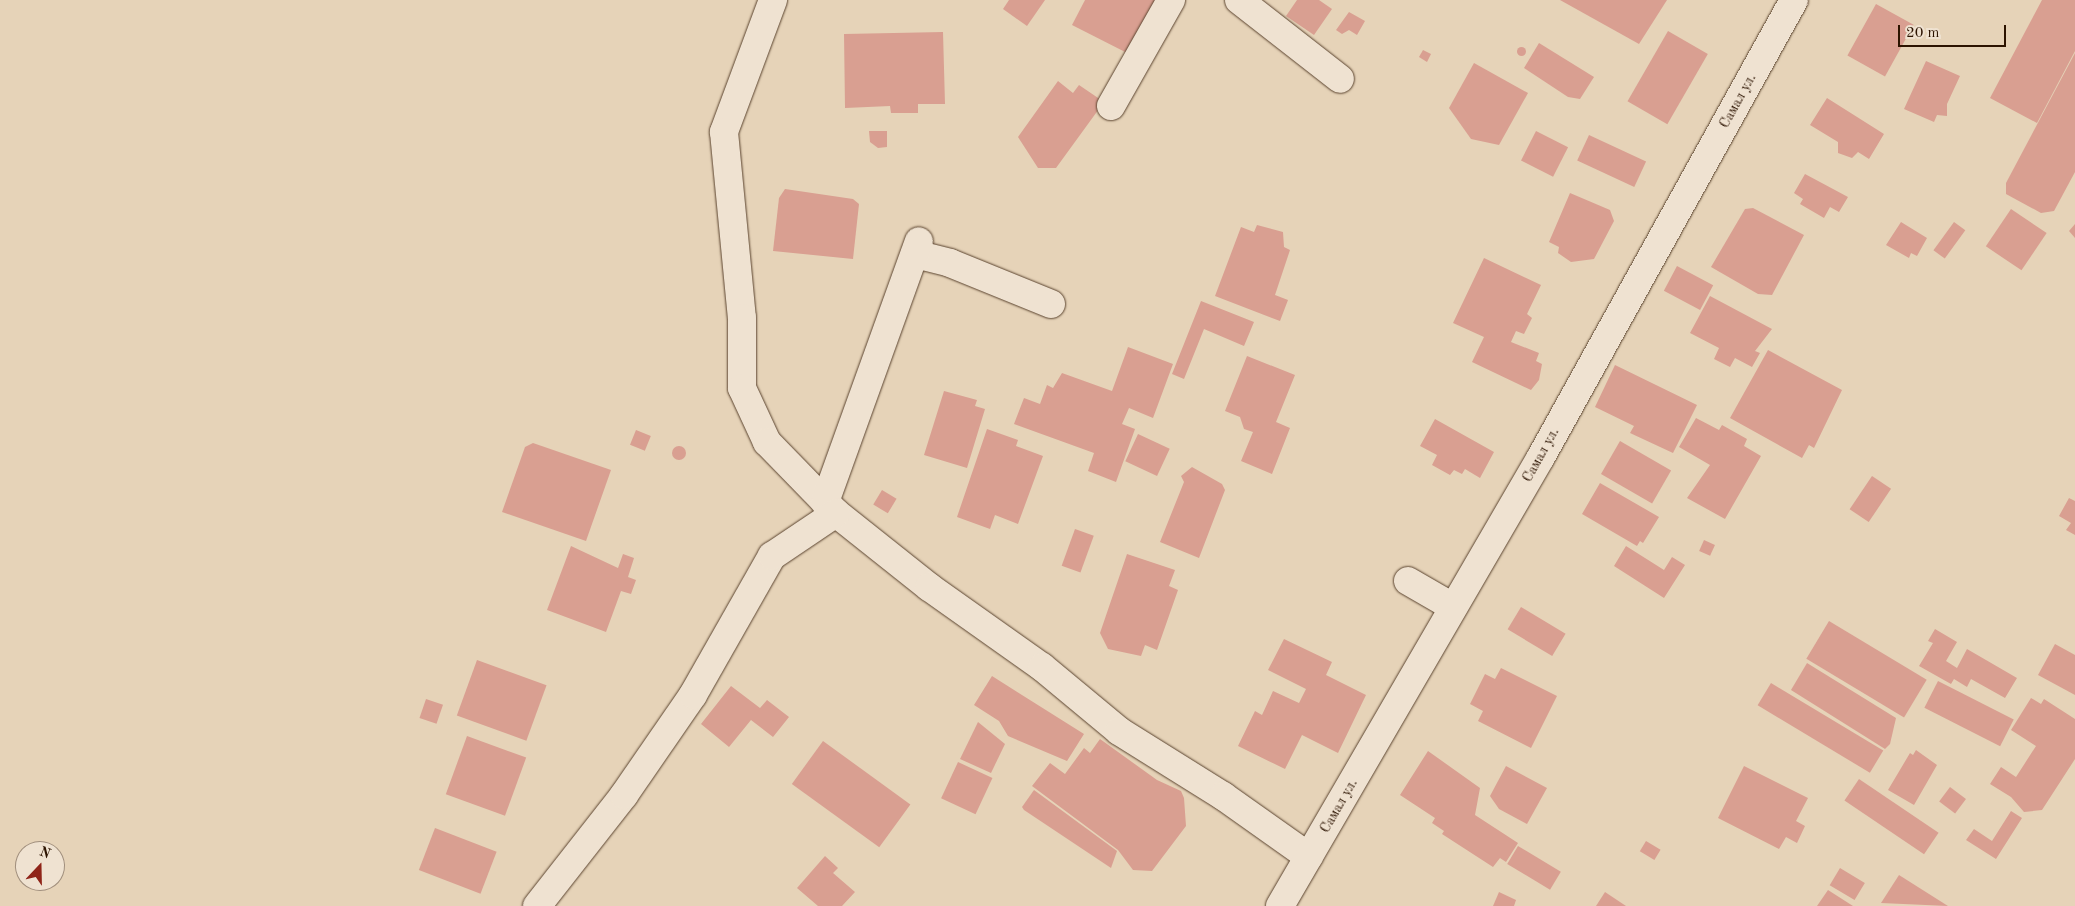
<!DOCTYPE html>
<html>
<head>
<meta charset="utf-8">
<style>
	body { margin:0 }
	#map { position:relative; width:2075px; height:906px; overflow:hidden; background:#e6d3b8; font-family:"Old Standard TT",serif }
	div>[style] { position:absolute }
	.building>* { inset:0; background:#d99f91; transform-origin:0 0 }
	.round { border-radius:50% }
	.roads { filter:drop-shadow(0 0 1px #5a432e) drop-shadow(0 0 1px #5a432e) }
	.street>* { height:28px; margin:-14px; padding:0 14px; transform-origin:14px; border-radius:14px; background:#efe2d1 }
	span { translate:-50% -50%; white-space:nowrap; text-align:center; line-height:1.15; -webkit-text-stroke:4px #efe2d1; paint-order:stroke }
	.street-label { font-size:14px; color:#2c1300 }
	.north { position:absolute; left:15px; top:841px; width:50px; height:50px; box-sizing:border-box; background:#efe2d1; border:1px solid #a18f7d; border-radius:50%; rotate:21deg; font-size:14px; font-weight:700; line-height:20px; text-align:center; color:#2c1300 }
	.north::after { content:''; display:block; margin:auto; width:18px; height:22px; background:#8f2418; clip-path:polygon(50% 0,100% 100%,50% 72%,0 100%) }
	.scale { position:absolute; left:1898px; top:25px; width:108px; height:22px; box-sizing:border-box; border:2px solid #2c1300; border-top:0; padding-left:6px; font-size:15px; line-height:18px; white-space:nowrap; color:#2c1300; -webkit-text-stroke:4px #efe2d1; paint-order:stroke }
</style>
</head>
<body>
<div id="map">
	<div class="building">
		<div style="clip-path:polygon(1009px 0,1045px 0,1027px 26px,1003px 9px)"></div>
		<div style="clip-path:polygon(1085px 0,1163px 0,1133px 56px,1072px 25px)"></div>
		<div style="clip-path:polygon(1297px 0,1319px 0,1332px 9px,1314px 35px,1286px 16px)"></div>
		<div style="clip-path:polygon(1560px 0,1667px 0,1639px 44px)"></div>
		<div style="clip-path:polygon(2042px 0,2075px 0,2075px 51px,2037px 123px,1990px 98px)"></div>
		<div style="left:1876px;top:4px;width:43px;height:59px;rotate:29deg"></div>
		<div style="clip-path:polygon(1349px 12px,1365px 21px,1357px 35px,1349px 30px,1342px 34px,1336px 30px)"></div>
		<div style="left:1668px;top:31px;width:46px;height:81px;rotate:30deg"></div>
		<div style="clip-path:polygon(943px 32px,945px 104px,918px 104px,918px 113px,891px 113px,890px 106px,845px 108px,844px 34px)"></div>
		<div style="clip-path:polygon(1539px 43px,1594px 77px,1580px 99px,1568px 97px,1524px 68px)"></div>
		<div class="round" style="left:1516.5px;top:46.5px;width:9px;height:9px"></div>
		<div style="clip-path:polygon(1423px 50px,1431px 54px,1427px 62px,1419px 57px)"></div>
		<div style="clip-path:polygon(2075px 53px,2075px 172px,2054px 211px,2041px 213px,2006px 194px,2006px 183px)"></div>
		<div style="clip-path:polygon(1926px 61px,1960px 76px,1947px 104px,1947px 116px,1937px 115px,1934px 122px,1904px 109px)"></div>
		<div style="clip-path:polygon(1474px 63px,1528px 93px,1499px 145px,1471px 139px,1449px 108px)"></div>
		<div style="clip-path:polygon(1058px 81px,1073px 93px,1079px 85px,1104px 102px,1056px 168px,1038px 168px,1018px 137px)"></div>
		<div style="clip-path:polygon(1827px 98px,1884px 134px,1869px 159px,1858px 152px,1852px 158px,1838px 153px,1838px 142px,1810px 125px)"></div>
		<div style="clip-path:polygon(869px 131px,887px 131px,887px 147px,878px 148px,870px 142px)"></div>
		<div style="left:1536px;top:131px;width:36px;height:33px;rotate:27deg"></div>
		<div style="left:1589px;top:135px;width:63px;height:28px;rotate:25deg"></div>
		<div style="clip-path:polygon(1805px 174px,1848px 197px,1839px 212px,1830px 207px,1824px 218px,1800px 204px,1803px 199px,1794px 193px)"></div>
		<div style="clip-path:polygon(785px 189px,853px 199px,859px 204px,853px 259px,773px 251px,779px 198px)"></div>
		<div style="clip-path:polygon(1570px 193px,1610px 210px,1614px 221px,1594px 259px,1571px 262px,1558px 253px,1559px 247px,1549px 242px)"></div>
		<div style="clip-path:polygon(1753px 208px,1804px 235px,1772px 295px,1758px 294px,1711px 267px,1745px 209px)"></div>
		<div style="left:2011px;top:209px;width:43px;height:45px;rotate:34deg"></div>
		<div style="clip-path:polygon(1901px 222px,1927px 238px,1917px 256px,1911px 253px,1909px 258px,1886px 245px)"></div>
		<div style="left:1954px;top:222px;width:14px;height:35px;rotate:36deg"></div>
		<div style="clip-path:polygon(2075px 224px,2075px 238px,2069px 231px)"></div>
		<div style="clip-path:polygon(1257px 225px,1283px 232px,1284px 247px,1290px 250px,1275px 295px,1288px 300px,1280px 321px,1215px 296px,1241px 227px,1254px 232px)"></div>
		<div style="clip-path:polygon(1484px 258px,1541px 285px,1527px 314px,1532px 318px,1524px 334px,1516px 331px,1511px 342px,1539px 353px,1536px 361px,1542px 364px,1539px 380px,1531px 390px,1472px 362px,1484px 337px,1453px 323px)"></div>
		<div style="left:1677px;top:266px;width:41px;height:28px;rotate:28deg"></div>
		<div style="clip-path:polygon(1710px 296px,1772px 329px,1755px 351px,1760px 353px,1752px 367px,1735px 358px,1730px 367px,1714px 359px,1719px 348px,1690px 333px)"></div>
		<div style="clip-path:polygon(1201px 301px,1254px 322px,1244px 346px,1204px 329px,1184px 379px,1172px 374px)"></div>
		<div style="clip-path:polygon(1128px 347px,1173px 364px,1153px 418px,1129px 408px,1122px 424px,1135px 429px,1116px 482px,1088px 471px,1094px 453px,1014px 424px,1024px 398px,1040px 404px,1047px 385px,1053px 388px,1062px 373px,1112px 391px)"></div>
		<div style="clip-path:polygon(1768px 350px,1842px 390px,1814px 448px,1809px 445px,1802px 458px,1730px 418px)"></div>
		<div style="clip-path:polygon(1247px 356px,1295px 375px,1276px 422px,1290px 428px,1272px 474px,1241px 461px,1253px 432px,1244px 429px,1240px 417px,1225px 411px)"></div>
		<div style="clip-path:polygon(1615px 365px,1697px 405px,1673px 453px,1630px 433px,1634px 426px,1595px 407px)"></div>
		<div style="clip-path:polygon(944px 391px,977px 400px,975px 406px,985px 409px,967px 468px,924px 455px)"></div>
		<div style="clip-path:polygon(1696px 418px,1719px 430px,1722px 425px,1747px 439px,1744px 446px,1761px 456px,1725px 519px,1687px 498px,1710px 465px,1679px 447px)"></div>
		<div style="clip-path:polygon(1435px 419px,1494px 452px,1480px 478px,1465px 469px,1462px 474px,1454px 470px,1450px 475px,1432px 465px,1437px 455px,1420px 446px)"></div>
		<div style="clip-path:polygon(987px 429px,1018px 440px,1016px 446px,1043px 456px,1018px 524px,995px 515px,990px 529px,957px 517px)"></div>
		<div style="left:636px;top:430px;width:16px;height:16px;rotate:22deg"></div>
		<div style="left:1138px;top:434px;width:35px;height:30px;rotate:25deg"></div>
		<div style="left:1620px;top:441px;width:59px;height:38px;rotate:30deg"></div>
		<div style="clip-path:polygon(533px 443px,611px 470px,586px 541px,502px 512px,525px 447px)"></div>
		<div class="round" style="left:672px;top:446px;width:14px;height:14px"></div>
		<div style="clip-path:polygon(1192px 467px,1222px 484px,1225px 490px,1199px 558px,1160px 542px,1184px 482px,1181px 476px)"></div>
		<div style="left:1872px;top:476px;width:23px;height:40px;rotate:34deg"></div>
		<div style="clip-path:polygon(1600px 483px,1659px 517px,1643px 543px,1640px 541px,1637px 546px,1582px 514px)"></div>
		<div style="left:882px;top:490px;width:17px;height:17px;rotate:31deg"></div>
		<div style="clip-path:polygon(2069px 498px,2075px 501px,2075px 535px,2066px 530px,2071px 523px,2059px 516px)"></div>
		<div style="left:1075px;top:529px;width:20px;height:39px;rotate:20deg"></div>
		<div style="left:1704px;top:540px;width:12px;height:12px;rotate:24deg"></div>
		<div style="clip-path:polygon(571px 546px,618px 568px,623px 554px,634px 558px,628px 577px,636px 580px,631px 594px,621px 591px,606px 632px,547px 610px)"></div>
		<div style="clip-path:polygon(1626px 546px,1664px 570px,1672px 557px,1685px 565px,1664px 598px,1614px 566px)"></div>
		<div style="clip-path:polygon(1127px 554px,1175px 570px,1169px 586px,1178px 590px,1157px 650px,1145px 645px,1141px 656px,1108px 649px,1100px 633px)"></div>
		<div style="left:1521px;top:607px;width:52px;height:26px;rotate:31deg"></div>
		<div style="left:1829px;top:621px;width:114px;height:44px;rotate:31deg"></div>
		<div style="clip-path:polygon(1935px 629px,1957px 642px,1946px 661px,1957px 668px,1967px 649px,2017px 678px,2005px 698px,1971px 679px,1967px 687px,1954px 679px,1951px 684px,1919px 666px,1933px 643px,1928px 641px)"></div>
		<div style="clip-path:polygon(1284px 639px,1332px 662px,1326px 675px,1366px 695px,1338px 753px,1302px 735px,1285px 769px,1238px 746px,1255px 711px,1262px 715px,1273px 691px,1299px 703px,1306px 689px,1268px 670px)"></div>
		<div style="clip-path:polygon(2055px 644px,2075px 655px,2075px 695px,2038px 675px)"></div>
		<div style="left:477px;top:660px;width:74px;height:59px;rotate:20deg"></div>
		<div style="clip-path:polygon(1807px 663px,1896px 718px,1890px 744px,1885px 749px,1791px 690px)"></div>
		<div style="clip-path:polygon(1501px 668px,1557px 696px,1531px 748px,1478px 721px,1483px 711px,1470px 704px,1485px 674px,1495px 679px)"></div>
		<div style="clip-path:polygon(992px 676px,1084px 734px,1067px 761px,1008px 736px,999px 721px,974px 705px)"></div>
		<div style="left:1938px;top:681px;width:85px;height:30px;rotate:27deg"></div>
		<div style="left:1771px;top:683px;width:131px;height:26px;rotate:31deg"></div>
		<div style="clip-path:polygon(731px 686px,760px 708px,767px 700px,789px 717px,773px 737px,751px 720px,729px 747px,701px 724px)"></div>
		<div style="clip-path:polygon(2031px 698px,2041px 704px,2044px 699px,2075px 719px,2075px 759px,2042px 810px,2024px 812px,2011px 797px,1990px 784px,2001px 767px,2016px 777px,2036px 746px,2011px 730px)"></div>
		<div style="left:426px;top:699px;width:18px;height:20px;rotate:19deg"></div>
		<div style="clip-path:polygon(978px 722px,1005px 744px,991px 773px,960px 759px)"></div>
		<div style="left:467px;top:736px;width:63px;height:62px;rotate:20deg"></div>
		<div style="clip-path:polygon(1100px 739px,1157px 780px,1181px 791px,1184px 798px,1186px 826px,1152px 871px,1133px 870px,1118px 850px,1032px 786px,1050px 763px,1065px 774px,1084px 748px,1090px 753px)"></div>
		<div style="left:823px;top:741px;width:108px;height:53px;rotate:36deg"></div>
		<div style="clip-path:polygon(1916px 750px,1937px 765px,1914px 805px,1888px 790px,1910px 753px,1913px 755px)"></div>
		<div style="clip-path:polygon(1428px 751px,1480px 788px,1475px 815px,1518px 843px,1506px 862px,1500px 858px,1493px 867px,1442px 834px,1444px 831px,1432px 823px,1435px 818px,1400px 795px)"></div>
		<div style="left:958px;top:762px;width:38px;height:40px;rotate:25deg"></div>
		<div style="clip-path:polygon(1506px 766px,1547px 788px,1527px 824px,1499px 809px,1490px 796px)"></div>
		<div style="clip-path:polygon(1744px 766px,1808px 798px,1796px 821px,1805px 826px,1797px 843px,1786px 837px,1779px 849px,1718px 818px)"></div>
		<div style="left:1859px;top:779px;width:96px;height:26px;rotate:34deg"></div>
		<div style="left:1950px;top:787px;width:20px;height:18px;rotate:37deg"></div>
		<div style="clip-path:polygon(1034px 790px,1117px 851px,1111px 868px,1024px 810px,1022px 807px)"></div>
		<div style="clip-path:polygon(2011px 811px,2022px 818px,1996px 859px,1966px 840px,1974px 829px,1992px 841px)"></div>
		<div style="left:435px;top:828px;width:66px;height:45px;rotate:21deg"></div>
		<div style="left:1646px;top:841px;width:17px;height:12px;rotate:31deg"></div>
		<div style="left:1518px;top:846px;width:50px;height:21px;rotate:31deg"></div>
		<div style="clip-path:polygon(825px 856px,838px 868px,833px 873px,855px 892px,842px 906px,818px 906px,797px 888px)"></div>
		<div style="left:1840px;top:868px;width:29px;height:20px;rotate:31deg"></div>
		<div style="clip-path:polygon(1899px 875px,1948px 906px,1881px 903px)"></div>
		<div style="clip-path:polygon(1828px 890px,1853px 906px,1817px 906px)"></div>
		<div style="clip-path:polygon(1499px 892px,1516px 900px,1514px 906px,1493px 906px)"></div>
		<div style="clip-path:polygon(1605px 892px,1626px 906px,1596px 906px)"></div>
	</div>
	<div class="roads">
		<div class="street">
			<div style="left:773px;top:0;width:141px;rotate:110.4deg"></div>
			<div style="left:724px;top:132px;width:187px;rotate:84.5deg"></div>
			<div style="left:742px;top:318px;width:70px;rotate:90deg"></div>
			<div style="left:742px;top:388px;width:60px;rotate:65.2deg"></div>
			<div style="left:767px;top:442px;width:99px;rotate:45.8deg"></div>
			<div style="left:836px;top:513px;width:119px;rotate:38.5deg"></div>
			<div style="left:929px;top:587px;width:138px;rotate:35.3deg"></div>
			<div style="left:1042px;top:667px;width:100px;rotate:39.7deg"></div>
			<div style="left:1119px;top:731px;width:123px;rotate:32deg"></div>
			<div style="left:1223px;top:796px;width:105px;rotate:35.3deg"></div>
			<div style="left:1239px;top:0;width:128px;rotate:38deg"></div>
			<div style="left:1111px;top:106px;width:122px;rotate:-60.5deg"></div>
			<div style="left:915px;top:254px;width:36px;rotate:14deg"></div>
			<div style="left:950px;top:263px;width:109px;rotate:22.1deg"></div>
			<div style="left:825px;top:502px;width:277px;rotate:-70.2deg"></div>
			<div style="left:1408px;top:581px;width:52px;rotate:30deg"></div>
			<div style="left:537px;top:906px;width:141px;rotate:-51.9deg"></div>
			<div style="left:624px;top:795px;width:121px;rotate:-55.4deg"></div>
			<div style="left:693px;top:695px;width:160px;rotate:-60.4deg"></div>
			<div style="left:772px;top:556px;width:77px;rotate:-33.9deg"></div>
			<div style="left:1280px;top:906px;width:519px;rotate:-59.83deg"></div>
			<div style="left:1541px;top:457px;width:522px;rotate:-61.03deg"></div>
		</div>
	</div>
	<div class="street-label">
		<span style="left:1738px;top:101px;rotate:-61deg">Самал ул.</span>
		<span style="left:1541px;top:455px;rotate:-61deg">Самал ул.</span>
		<span style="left:1339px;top:806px;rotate:-60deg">Самал ул.</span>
	</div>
	<div class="north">N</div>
	<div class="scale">20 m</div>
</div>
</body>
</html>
